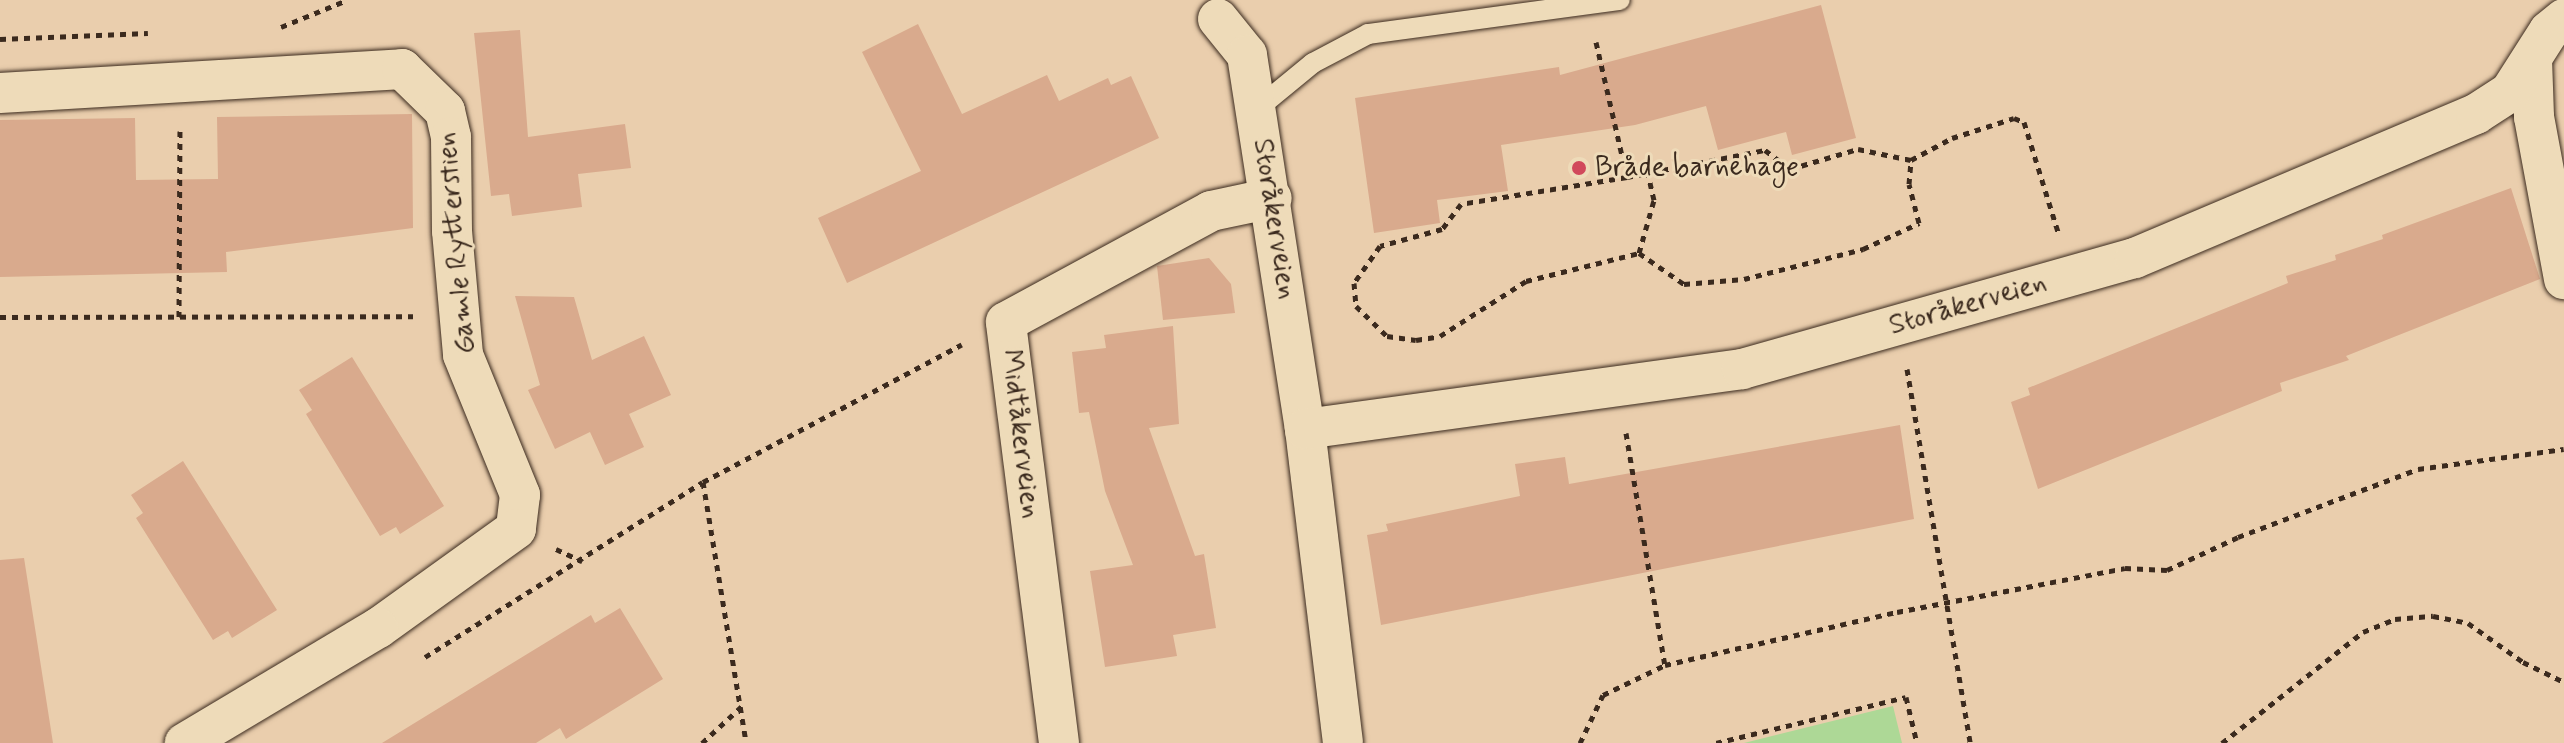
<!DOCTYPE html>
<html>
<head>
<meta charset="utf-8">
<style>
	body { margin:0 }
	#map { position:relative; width:2564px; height:743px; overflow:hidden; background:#eacead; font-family:Mynerve,sans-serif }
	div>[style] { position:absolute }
	.green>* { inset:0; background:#add896 }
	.building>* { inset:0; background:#d9aa8d }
	.path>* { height:5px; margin-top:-2.5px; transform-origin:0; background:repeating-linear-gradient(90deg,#3b2a1e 0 6px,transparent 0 12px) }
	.roads { filter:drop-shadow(0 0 2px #3b2a1e) drop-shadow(0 0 2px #3b2a1e) }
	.lane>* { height:20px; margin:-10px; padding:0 10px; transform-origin:10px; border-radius:10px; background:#eedbb9 }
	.street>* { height:40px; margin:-20px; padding:0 20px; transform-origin:20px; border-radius:20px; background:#eedbb9 }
	.dots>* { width:22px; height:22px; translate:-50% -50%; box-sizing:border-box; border:4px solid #eedbb9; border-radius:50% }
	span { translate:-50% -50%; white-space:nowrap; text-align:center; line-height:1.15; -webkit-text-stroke:6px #eedbb9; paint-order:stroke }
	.poi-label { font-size:28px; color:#3b2a1e }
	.left { translate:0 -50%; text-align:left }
	.street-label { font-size:28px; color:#3b2a1e }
</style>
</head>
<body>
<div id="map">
	<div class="green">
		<div style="clip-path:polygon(1893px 706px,1902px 743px,1744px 743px)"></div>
	</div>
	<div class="building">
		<div style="clip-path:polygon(1821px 5px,1856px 138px,1792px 155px,1786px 132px,1718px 150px,1706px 106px,1635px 125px,1501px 145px,1508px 191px,1437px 200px,1440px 223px,1374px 233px,1355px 98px,1559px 67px,1560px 75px)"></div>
		<div style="clip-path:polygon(918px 24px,962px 114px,1047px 75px,1059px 101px,1108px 78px,1111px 85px,1131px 76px,1159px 138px,847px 283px,818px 218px,921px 171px,862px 52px)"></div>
		<div style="clip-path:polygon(520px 30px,528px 137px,625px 124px,631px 168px,578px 174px,582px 207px,512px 216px,509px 194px,491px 196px,474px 33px)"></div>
		<div style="clip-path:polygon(412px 114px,413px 228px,226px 252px,227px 272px,0 277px,0 120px,135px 118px,136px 180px,218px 179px,217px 117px)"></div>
		<div style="clip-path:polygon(2511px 188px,2540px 279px,2346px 356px,2349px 360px,2280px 383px,2282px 391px,2038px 489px,2011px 402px,2030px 395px,2028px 388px,2288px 283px,2286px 276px,2336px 260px,2335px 255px,2383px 239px,2382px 235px)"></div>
		<div style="clip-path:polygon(1209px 258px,1231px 284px,1235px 313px,1163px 320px,1157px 266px)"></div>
		<div style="clip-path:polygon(515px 296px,574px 297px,592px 360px,644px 336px,671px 395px,629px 414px,644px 447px,605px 465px,590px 432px,555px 449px,528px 390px,540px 385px)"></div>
		<div style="clip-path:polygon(1173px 326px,1179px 424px,1149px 428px,1195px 556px,1204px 554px,1216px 628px,1173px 635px,1177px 656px,1105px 667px,1090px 571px,1133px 565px,1105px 491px,1089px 412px,1079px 413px,1072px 352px,1106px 348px,1104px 335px)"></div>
		<div style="clip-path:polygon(352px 357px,444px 506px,400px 534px,396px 527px,380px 536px,306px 414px,312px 410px,299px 390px)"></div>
		<div style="clip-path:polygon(1900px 425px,1914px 519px,1381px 625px,1367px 535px,1388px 531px,1386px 524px,1520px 496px,1515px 464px,1565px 457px,1569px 484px)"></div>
		<div style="clip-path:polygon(183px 461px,277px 610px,232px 638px,228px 631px,213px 640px,136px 518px,143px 513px,131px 495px)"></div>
		<div style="clip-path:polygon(24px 558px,53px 743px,0 743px,0 560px)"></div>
		<div style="clip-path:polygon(620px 608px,663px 679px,566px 739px,560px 728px,536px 743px,382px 743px,591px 615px,595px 623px)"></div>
	</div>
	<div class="path">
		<div style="left:281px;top:27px;width:71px;rotate:-22.2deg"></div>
		<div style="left:0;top:39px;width:148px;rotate:-2.3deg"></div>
		<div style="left:1596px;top:42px;width:139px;rotate:77.1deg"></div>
		<div style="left:1627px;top:177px;width:168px;rotate:170.8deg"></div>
		<div style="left:1461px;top:204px;width:31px;rotate:127deg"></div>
		<div style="left:1442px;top:229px;width:64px;rotate:164.7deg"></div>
		<div style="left:1380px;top:246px;width:45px;rotate:125.1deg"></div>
		<div style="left:1354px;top:283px;width:23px;rotate:85deg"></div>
		<div style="left:1356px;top:306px;width:43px;rotate:44.1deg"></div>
		<div style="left:1387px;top:336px;width:29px;rotate:8deg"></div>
		<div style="left:1416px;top:340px;width:24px;rotate:-9deg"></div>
		<div style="left:1440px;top:336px;width:102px;rotate:-32.6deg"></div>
		<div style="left:1526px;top:281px;width:116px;rotate:-13.9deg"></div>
		<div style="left:1639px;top:253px;width:55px;rotate:-74.2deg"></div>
		<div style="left:1654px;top:200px;width:27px;rotate:-103deg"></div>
		<div style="left:1627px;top:177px;width:141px;rotate:-11.1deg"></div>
		<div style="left:1765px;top:150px;width:31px;rotate:37deg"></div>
		<div style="left:1790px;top:169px;width:71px;rotate:-16.4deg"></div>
		<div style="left:1858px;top:149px;width:54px;rotate:11.7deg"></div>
		<div style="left:1639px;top:253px;width:55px;rotate:34.6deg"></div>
		<div style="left:1684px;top:284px;width:60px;rotate:-4.8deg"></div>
		<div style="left:1744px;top:279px;width:123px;rotate:-14.1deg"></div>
		<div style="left:1863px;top:249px;width:62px;rotate:-24.9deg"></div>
		<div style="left:1919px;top:223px;width:40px;rotate:-104.4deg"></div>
		<div style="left:1909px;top:184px;width:24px;rotate:-85deg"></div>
		<div style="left:1911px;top:160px;width:47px;rotate:-28.2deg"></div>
		<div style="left:1952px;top:138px;width:65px;rotate:-17.9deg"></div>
		<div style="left:2014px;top:118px;width:11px;rotate:22deg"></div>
		<div style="left:2024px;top:122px;width:115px;rotate:72.8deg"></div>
		<div style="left:0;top:317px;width:413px;rotate:-0.1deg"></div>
		<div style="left:179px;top:317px;width:186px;rotate:-89.7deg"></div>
		<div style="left:1907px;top:369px;width:379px;rotate:80.4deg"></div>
		<div style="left:1626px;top:433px;width:235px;rotate:80.5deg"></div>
		<div style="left:703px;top:482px;width:265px;rotate:80.6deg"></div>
		<div style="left:556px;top:549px;width:29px;rotate:25deg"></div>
		<div style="left:425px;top:657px;width:328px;rotate:-32.2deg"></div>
		<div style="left:703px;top:482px;width:293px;rotate:-28deg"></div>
		<div style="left:702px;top:743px;width:54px;rotate:-42.8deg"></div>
		<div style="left:1580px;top:743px;width:53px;rotate:-64.4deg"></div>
		<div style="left:1603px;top:695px;width:69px;rotate:-25.8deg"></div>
		<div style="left:1665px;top:665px;width:238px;rotate:-12.9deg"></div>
		<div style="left:1897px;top:612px;width:232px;rotate:-10.9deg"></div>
		<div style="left:2125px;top:568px;width:42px;rotate:2.7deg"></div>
		<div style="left:2167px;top:570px;width:78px;rotate:-24.9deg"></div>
		<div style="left:2238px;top:537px;width:192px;rotate:-20.7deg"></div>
		<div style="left:2418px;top:469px;width:147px;rotate:-7.8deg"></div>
		<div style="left:1716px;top:743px;width:195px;rotate:-13.6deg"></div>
		<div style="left:1906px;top:697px;width:47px;rotate:76.6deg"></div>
		<div style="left:2222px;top:743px;width:179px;rotate:-38.2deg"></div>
		<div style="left:2363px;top:632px;width:35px;rotate:-22deg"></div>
		<div style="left:2395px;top:619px;width:38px;rotate:-5deg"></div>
		<div style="left:2433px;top:616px;width:36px;rotate:11deg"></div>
		<div style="left:2468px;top:623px;width:67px;rotate:35.3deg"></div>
		<div style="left:2523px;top:662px;width:46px;rotate:26deg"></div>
	</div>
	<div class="roads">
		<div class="lane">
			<div style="left:1257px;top:109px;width:72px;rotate:-39.4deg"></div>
			<div style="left:1313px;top:63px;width:62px;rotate:-27.8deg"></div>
			<div style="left:1368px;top:34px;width:254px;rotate:-7.7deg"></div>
		</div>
		<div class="street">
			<div style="left:1218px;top:19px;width:46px;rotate:51.1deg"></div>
			<div style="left:1247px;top:55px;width:378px;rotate:81.2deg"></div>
			<div style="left:1305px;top:429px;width:316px;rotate:83.1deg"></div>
			<div style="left:2532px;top:59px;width:58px;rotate:88deg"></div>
			<div style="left:2534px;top:117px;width:165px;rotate:79.5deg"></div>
			<div style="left:0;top:93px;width:403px;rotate:-3.4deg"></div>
			<div style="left:402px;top:69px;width:60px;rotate:44.3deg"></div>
			<div style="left:445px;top:111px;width:27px;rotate:77deg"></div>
			<div style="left:451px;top:137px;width:94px;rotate:89.4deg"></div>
			<div style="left:452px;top:231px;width:124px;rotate:84.9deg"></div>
			<div style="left:463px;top:355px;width:151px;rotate:67.8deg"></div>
			<div style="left:520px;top:495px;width:34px;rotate:97deg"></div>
			<div style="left:516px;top:529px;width:170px;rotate:144.3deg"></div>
			<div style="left:378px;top:628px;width:225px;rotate:149.2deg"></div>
			<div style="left:1305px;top:429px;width:441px;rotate:-7.8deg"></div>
			<div style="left:1742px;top:369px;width:408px;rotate:-15.8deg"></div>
			<div style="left:2135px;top:258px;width:370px;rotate:-22.9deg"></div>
			<div style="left:2476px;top:114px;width:40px;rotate:-32.9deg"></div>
			<div style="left:2510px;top:92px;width:72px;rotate:-57.4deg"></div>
			<div style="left:2549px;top:31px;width:19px;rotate:-39deg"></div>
			<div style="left:1059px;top:743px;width:424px;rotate:-97.2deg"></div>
			<div style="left:1006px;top:322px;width:233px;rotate:-28.4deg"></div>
			<div style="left:1211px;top:211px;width:62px;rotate:-12deg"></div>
		</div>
	</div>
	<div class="dots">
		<div style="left:1579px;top:168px;background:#d1495b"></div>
	</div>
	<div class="poi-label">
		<span class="left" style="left:1595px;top:168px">Bråde barnehage</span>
	</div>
	<div class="street-label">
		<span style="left:1274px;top:219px;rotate:81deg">Storåkerveien</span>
		<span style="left:457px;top:243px;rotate:-95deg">Gamle Rytterstien</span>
		<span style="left:1968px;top:305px;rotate:-16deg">Storåkerveien</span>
		<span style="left:1020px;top:434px;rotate:83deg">Midtåkerveien</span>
	</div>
</div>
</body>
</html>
